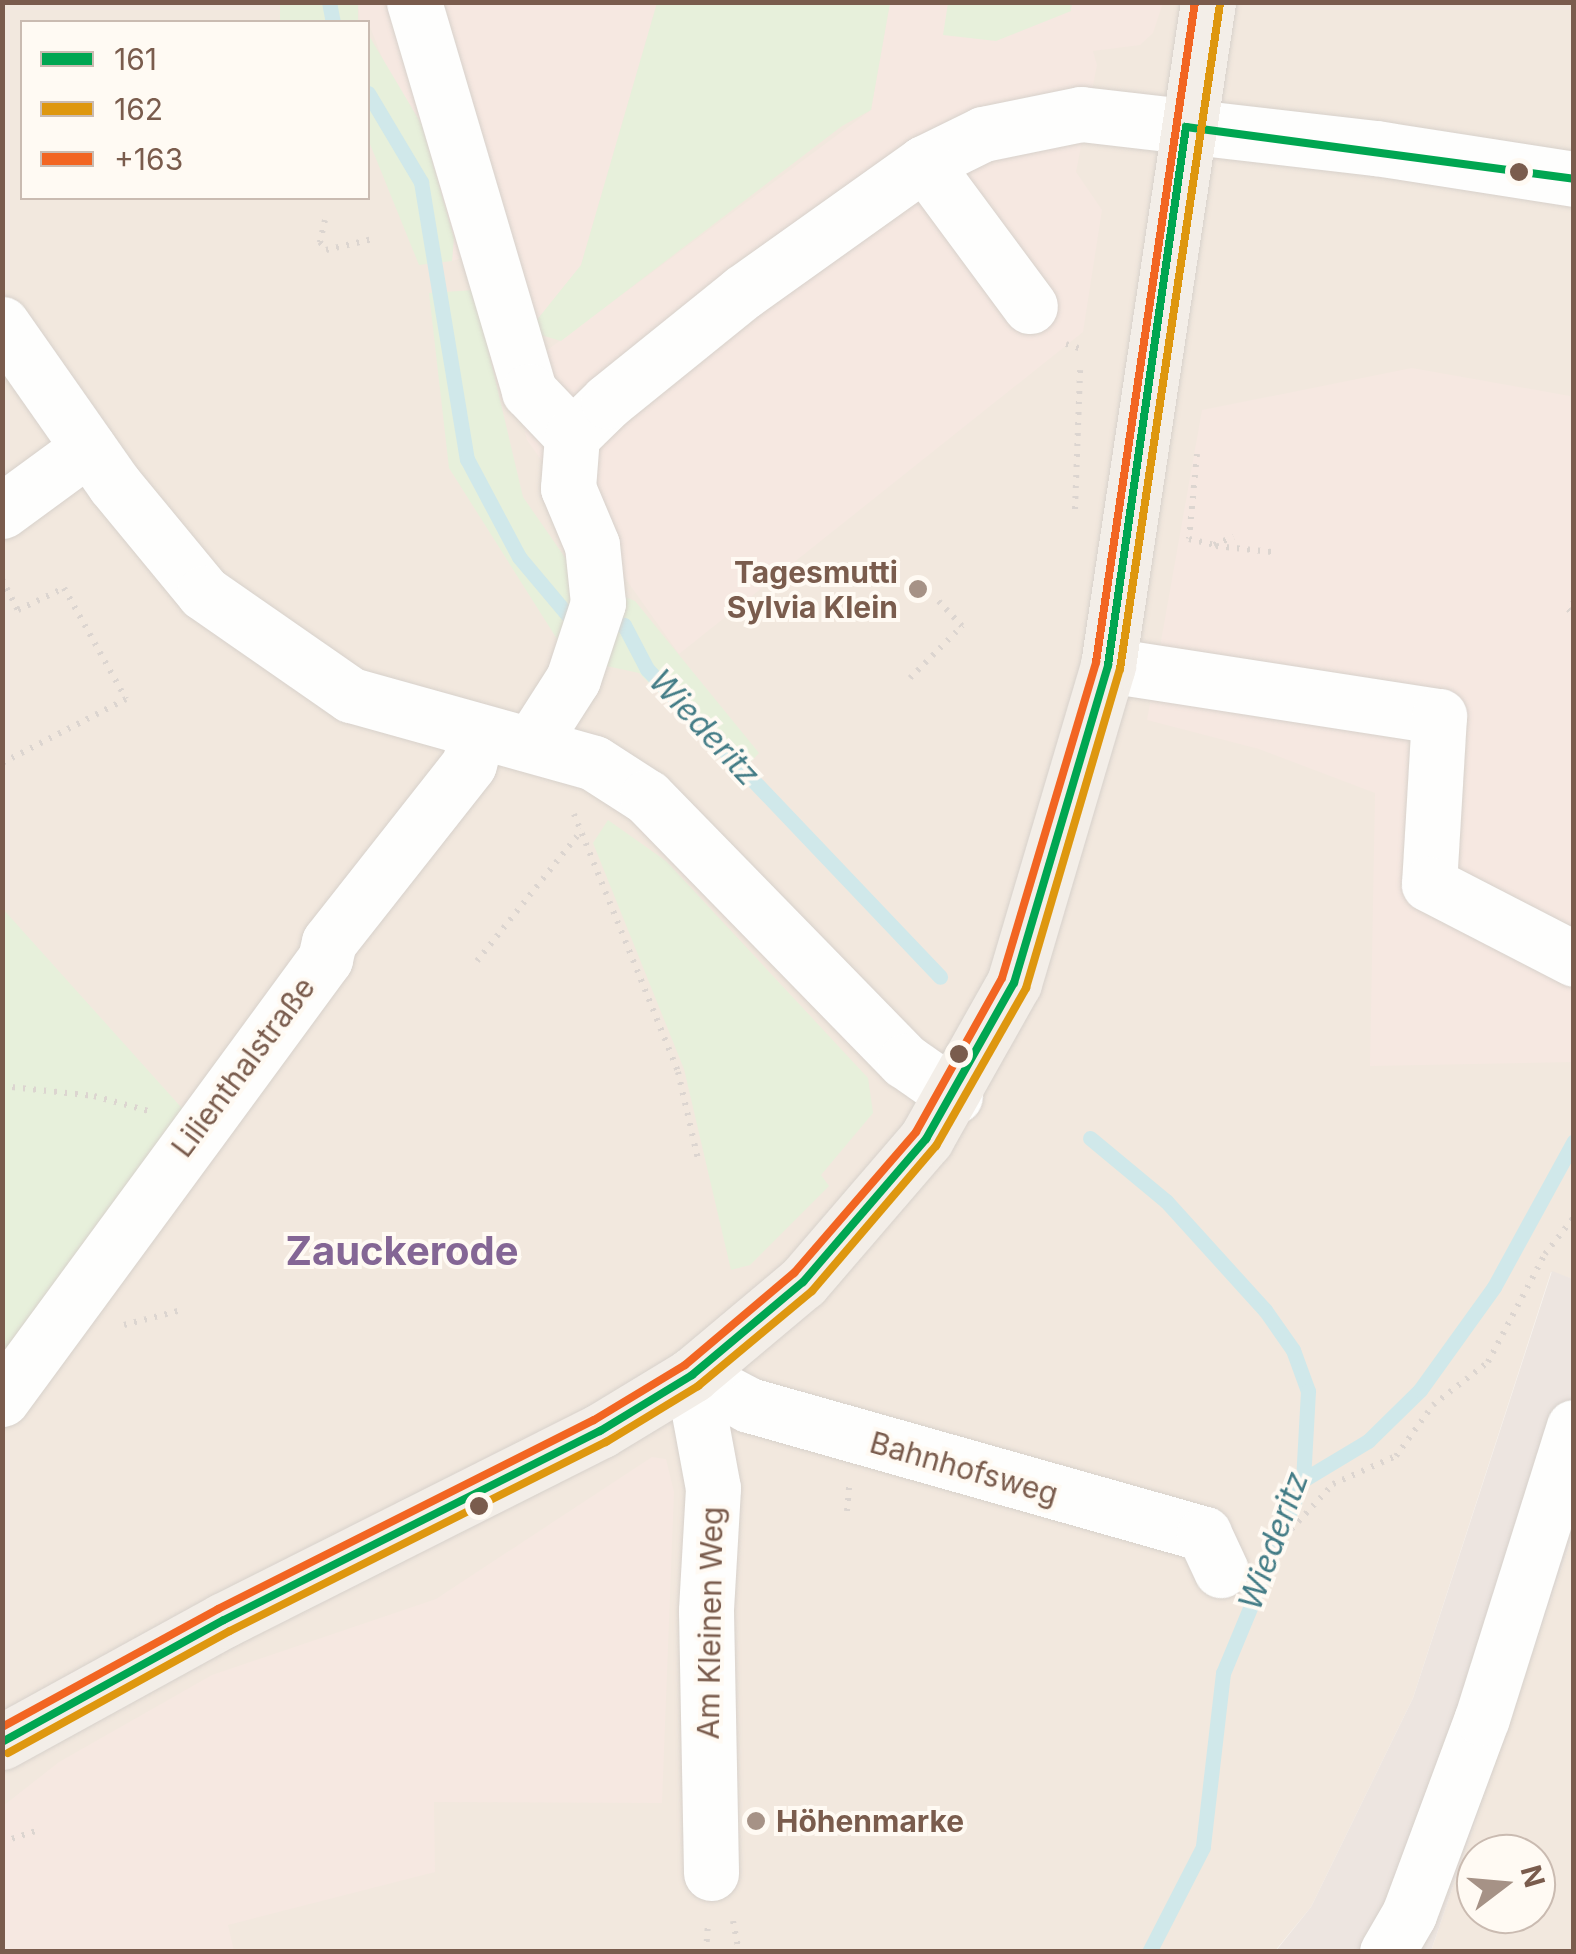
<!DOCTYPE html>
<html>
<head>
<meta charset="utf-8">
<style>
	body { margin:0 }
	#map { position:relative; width:1576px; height:1954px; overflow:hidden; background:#f9f5f0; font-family:Inter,sans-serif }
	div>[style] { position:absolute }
	.residential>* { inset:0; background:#f2e8de }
	.commercial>* { inset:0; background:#f6e8e1 }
	.industrial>* { inset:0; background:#ede5e0 }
	.green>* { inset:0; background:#e7f0db; transform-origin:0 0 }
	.stream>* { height:15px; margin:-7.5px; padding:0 7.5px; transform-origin:7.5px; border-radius:7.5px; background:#d0e8ea }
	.path>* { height:6px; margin-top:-3px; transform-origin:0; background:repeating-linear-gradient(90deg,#dcd5d0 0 2.5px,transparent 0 10.5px) }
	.roads { filter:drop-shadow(0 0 2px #d7d1cb) drop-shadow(0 0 2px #d7d1cb) }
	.minor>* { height:55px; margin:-27.5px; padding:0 27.5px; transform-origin:27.5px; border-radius:27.5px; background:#fefefd }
	.major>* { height:55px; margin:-27.5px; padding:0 27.5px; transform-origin:27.5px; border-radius:27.5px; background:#f3eee8 }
	.bus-1>* { height:8px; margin:-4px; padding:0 4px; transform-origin:4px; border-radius:4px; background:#00a651 }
	.bus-2>* { height:8px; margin:-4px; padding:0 4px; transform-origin:4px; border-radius:4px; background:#de970f }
	.bus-3>* { height:8px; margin:-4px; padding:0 4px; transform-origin:4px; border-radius:4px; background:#f26522 }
	.dots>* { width:28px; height:28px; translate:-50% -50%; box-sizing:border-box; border:5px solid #fffaf3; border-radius:50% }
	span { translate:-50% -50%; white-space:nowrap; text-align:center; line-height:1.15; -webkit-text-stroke:8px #fffaf3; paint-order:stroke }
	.poi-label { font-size:30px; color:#7a5c4d; font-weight:700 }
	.right { translate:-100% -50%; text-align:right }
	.left { translate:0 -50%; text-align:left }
	.street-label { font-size:30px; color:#7a5c4d }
	.water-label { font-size:32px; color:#437c86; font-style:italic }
	.district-label { font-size:40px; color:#846695; font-weight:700 }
	.frame { position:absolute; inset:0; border:5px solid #7a5c4d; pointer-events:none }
	.legend { position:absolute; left:20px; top:20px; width:350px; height:180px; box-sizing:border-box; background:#fffaf3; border:2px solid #cabbb1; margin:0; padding:12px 18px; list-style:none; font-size:30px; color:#7a5c4d }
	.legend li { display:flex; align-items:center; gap:20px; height:50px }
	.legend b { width:50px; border:2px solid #cabbb1 }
	.north { position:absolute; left:1456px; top:1834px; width:100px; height:100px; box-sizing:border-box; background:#fffaf3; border:2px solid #cabbb1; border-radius:50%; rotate:74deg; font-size:28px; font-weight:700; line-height:40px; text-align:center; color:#7a5c4d }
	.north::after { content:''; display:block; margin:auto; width:35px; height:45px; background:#a69286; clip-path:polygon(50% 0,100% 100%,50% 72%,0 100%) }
</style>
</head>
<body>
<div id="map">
	<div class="residential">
		<div style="clip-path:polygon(evenodd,3px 3px,1573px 3px,1573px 1279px,1551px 1272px,1413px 1698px,1311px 1907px,1275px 1951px,3px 1952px,3px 3px,22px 22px,368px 22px,368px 198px,22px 198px,22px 22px)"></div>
		<div style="clip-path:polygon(evenodd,1573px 1534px,1573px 1951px,1431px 1951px,1573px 1534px,1476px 1854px,1536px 1854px,1536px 1914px,1476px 1914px,1476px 1854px)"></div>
	</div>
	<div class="commercial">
		<div style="clip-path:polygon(358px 3px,657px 3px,581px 265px,528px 331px,505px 245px,452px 261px,454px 238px,368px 22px,360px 21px)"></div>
		<div style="clip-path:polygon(890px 3px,1163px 3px,1153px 33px,1140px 45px,1093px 51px,1097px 65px,1076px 172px,1102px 210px,1083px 332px,679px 654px,527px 440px,511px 377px,871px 110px)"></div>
		<div style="clip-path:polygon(1412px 368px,1570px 396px,1573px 1062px,1370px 1066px,1375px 793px,1259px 749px,1147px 720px,1202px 410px)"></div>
		<div style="clip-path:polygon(652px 1457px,666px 1459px,674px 1492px,662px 1803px,434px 1802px,435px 1872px,228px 1925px,234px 1951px,3px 1951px,3px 1806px,59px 1762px,212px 1675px,436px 1599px)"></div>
	</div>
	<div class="industrial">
		<div style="clip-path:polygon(1552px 1271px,1573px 1279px,1573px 1534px,1431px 1951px,1275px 1952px,1311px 1907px,1413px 1698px)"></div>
	</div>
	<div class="green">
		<div style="left:280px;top:3px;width:78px;height:19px"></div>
		<div style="clip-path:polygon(657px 3px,890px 3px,871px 110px,842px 126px,561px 341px,528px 331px,581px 265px)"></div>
		<div style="clip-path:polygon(948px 3px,948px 2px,1072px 3px,1071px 11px,996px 41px,943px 35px)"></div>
		<div style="clip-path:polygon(368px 34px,422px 125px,454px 238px,452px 261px,419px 265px,368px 139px)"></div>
		<div style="clip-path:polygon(474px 290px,523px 497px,580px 579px,635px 601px,759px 753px,739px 774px,639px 673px,569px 658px,449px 468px,429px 293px)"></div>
		<div style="clip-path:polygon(608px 820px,666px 861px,868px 1078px,873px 1113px,821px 1175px,829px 1186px,750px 1265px,731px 1270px,684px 1069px,593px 843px)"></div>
		<div style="clip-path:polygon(3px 909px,189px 1116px,3px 1376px)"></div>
	</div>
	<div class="stream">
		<div style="left:329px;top:2px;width:20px;rotate:79deg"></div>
		<div style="left:368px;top:93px;width:104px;rotate:59.2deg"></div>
		<div style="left:421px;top:182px;width:281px;rotate:80.6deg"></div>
		<div style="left:467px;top:459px;width:111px;rotate:62deg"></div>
		<div style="left:519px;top:557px;width:81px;rotate:50deg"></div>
		<div style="left:571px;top:619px;width:9px;rotate:6deg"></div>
		<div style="left:603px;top:622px;width:21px;rotate:8deg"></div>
		<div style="left:624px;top:625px;width:50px;rotate:62.4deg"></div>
		<div style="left:647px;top:669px;width:425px;rotate:46.4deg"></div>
		<div style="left:1090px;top:1138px;width:99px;rotate:39.7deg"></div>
		<div style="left:1166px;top:1201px;width:147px;rotate:47.8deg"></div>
		<div style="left:1265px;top:1310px;width:49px;rotate:55deg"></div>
		<div style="left:1293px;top:1350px;width:44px;rotate:69.9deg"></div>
		<div style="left:1308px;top:1391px;width:89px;rotate:93.2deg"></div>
		<div style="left:1303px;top:1480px;width:209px;rotate:112.5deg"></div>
		<div style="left:1223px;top:1673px;width:175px;rotate:96.6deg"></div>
		<div style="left:1203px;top:1847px;width:118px;rotate:117.2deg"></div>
		<div style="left:1303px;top:1480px;width:76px;rotate:-31deg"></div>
		<div style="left:1368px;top:1441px;width:73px;rotate:-44.4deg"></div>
		<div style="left:1420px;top:1390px;width:127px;rotate:-54.3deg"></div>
		<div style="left:1494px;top:1287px;width:166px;rotate:-61.3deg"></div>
	</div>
	<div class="path">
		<div style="left:325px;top:220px;width:23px;rotate:103deg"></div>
		<div style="left:320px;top:242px;width:10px;rotate:53deg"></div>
		<div style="left:326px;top:250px;width:48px;rotate:-13.2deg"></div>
		<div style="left:1066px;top:344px;width:20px;rotate:18deg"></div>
		<div style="left:1197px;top:454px;width:85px;rotate:95.4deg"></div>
		<div style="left:1189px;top:539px;width:26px;rotate:13deg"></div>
		<div style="left:1214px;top:545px;width:21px;rotate:-23deg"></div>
		<div style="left:1075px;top:509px;width:139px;rotate:-87.9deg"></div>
		<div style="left:1216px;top:546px;width:56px;rotate:6.1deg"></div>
		<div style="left:2px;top:579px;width:35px;rotate:63deg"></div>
		<div style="left:18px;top:610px;width:51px;rotate:-25.6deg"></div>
		<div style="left:64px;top:588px;width:127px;rotate:60.8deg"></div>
		<div style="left:126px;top:699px;width:140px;rotate:152.7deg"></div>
		<div style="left:1574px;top:602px;width:9px;rotate:131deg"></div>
		<div style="left:1568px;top:609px;width:8px;rotate:45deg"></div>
		<div style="left:910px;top:678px;width:74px;rotate:-45deg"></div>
		<div style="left:962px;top:626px;width:42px;rotate:-133.1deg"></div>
		<div style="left:574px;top:814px;width:278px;rotate:68deg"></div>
		<div style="left:678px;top:1072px;width:94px;rotate:77.1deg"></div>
		<div style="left:477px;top:961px;width:168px;rotate:-51.3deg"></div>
		<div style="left:2px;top:1086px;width:93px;rotate:6.2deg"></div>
		<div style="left:94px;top:1096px;width:57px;rotate:15.3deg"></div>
		<div style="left:124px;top:1325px;width:59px;rotate:-14.7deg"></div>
		<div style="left:847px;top:1511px;width:24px;rotate:-85deg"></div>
		<div style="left:1259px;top:1533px;width:25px;rotate:9deg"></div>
		<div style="left:1284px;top:1537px;width:72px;rotate:-47.2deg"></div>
		<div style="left:1333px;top:1484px;width:69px;rotate:-24deg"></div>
		<div style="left:1396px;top:1456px;width:63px;rotate:-54deg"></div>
		<div style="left:1433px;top:1405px;width:70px;rotate:-38deg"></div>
		<div style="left:1488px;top:1362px;width:122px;rotate:-62.2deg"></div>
		<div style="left:1545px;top:1254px;width:47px;rotate:-51.9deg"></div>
		<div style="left:2px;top:1842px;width:40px;rotate:-18deg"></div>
		<div style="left:733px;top:1921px;width:32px;rotate:79deg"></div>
		<div style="left:706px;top:1952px;width:29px;rotate:-86deg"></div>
	</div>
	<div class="roads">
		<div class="minor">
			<div style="left:414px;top:2px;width:406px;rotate:73.5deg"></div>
			<div style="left:529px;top:391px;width:62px;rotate:46.3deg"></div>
			<div style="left:924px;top:163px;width:66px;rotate:-26.2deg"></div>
			<div style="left:983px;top:134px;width:100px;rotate:-11.5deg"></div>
			<div style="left:1081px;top:114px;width:297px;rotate:6.6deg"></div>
			<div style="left:1376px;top:148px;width:200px;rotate:8.9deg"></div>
			<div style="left:2px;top:324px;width:195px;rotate:55deg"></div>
			<div style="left:114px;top:484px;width:141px;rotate:50.5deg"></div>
			<div style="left:204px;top:593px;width:179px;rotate:34.8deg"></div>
			<div style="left:351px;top:695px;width:252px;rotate:15.6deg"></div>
			<div style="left:594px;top:763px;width:63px;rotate:32.7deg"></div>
			<div style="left:647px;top:797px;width:369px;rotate:45.7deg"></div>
			<div style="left:905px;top:1061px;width:61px;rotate:35deg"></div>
			<div style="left:2px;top:511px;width:107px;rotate:-36.2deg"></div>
			<div style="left:1108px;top:665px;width:335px;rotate:8.8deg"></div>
			<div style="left:1439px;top:716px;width:168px;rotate:93.4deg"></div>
			<div style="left:1429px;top:884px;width:163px;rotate:27.3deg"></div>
			<div style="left:532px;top:743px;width:76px;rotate:-57.4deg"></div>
			<div style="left:573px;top:679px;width:80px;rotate:-71.8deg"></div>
			<div style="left:598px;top:603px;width:58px;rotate:-95.9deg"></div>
			<div style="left:592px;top:545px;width:62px;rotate:-112.8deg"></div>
			<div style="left:568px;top:488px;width:52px;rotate:-85.6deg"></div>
			<div style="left:572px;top:436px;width:50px;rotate:-44.2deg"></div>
			<div style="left:608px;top:401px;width:174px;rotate:-38.9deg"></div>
			<div style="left:743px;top:292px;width:222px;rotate:-35.5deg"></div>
			<div style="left:924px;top:163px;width:178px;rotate:53.5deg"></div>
			<div style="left:692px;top:1375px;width:64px;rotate:27.8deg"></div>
			<div style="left:749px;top:1405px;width:473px;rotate:15.8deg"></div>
			<div style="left:1204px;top:1534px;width:40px;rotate:65deg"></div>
			<div style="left:692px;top:1375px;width:115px;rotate:79.5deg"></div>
			<div style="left:713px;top:1488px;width:123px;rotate:93.3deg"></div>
			<div style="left:706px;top:1611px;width:262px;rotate:88.9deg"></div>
			<div style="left:2px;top:1399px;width:546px;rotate:-53.72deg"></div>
			<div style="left:325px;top:959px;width:17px;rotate:-77deg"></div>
			<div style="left:329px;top:942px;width:226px;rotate:-51.8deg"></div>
			<div style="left:469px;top:764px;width:30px;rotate:-75deg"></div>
			<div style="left:1387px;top:1952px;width:44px;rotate:-59.9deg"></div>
			<div style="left:1409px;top:1914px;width:209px;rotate:-69.6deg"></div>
			<div style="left:1482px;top:1718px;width:305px;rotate:-72.5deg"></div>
		</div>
		<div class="major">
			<div style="left:2px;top:1742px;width:253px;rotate:-28.8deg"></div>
			<div style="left:224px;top:1620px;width:421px;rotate:-26.7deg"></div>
			<div style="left:600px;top:1431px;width:108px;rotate:-31.3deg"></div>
			<div style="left:692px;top:1375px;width:145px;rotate:-40deg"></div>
			<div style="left:803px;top:1282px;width:189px;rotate:-49.3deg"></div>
			<div style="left:926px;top:1139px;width:179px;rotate:-60.6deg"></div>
			<div style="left:1014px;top:983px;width:332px;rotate:-73.5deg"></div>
			<div style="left:1108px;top:665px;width:670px;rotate:-81.42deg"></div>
		</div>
	</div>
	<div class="bus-1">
		<div style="left:1186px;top:127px;width:391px;rotate:7.6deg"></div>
		<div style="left:2px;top:1742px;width:253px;rotate:-28.8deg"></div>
		<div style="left:224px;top:1620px;width:421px;rotate:-26.7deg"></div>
		<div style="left:600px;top:1431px;width:108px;rotate:-31.3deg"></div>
		<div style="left:692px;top:1375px;width:145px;rotate:-40deg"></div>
		<div style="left:803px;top:1282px;width:189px;rotate:-49.3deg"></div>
		<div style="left:926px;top:1139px;width:179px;rotate:-60.6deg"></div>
		<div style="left:1014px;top:983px;width:332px;rotate:-73.5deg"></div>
		<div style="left:1108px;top:665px;width:544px;rotate:-81.75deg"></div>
	</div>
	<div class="bus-2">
		<div style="left:8px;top:1753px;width:253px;rotate:-28.8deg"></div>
		<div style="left:230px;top:1631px;width:421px;rotate:-26.7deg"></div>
		<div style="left:606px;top:1442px;width:108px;rotate:-31.3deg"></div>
		<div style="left:698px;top:1386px;width:148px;rotate:-39.8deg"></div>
		<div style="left:812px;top:1291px;width:191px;rotate:-49.5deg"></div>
		<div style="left:936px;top:1146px;width:182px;rotate:-60.3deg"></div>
		<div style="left:1026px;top:988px;width:333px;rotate:-73.6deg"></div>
		<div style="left:1120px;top:669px;width:672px;rotate:-81.45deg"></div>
	</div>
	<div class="bus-3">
		<div style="left:2px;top:1727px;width:246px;rotate:-28.6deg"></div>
		<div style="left:218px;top:1609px;width:421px;rotate:-26.7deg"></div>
		<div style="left:594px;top:1420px;width:106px;rotate:-31.1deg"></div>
		<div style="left:685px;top:1365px;width:143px;rotate:-40.2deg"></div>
		<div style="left:794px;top:1273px;width:186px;rotate:-49.1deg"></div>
		<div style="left:916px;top:1132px;width:176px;rotate:-60.8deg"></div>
		<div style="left:1002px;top:978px;width:330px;rotate:-73.4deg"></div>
		<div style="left:1096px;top:662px;width:667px;rotate:-81.47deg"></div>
	</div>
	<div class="dots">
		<div style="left:1519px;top:172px;background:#7a5c4d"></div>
		<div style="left:918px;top:589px;background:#a69286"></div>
		<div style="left:959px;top:1054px;background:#7a5c4d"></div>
		<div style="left:479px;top:1506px;background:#7a5c4d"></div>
		<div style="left:756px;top:1821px;background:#a69286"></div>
	</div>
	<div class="poi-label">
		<span class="right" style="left:898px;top:589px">Tagesmutti<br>Sylvia Klein</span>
		<span class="left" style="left:776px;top:1821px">Höhenmarke</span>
	</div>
	<div class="street-label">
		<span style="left:243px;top:1067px;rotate:-53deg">Lilienthalstraße</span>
		<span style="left:964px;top:1468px;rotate:16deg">Bahnhofsweg</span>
		<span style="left:710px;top:1623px;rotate:-89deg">Am Kleinen Weg</span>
	</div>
	<div class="water-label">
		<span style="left:704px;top:728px;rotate:47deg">Wiederitz</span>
		<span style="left:1274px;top:1541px;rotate:-70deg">Wiederitz</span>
	</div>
	<div class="district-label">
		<span style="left:402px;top:1251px">Zauckerode</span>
	</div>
	<div class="frame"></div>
	<ul class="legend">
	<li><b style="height:12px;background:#00a651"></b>161</li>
	<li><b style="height:12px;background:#de970f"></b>162</li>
	<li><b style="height:12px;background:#f26522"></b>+163</li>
	</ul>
	<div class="north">N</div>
</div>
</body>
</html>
